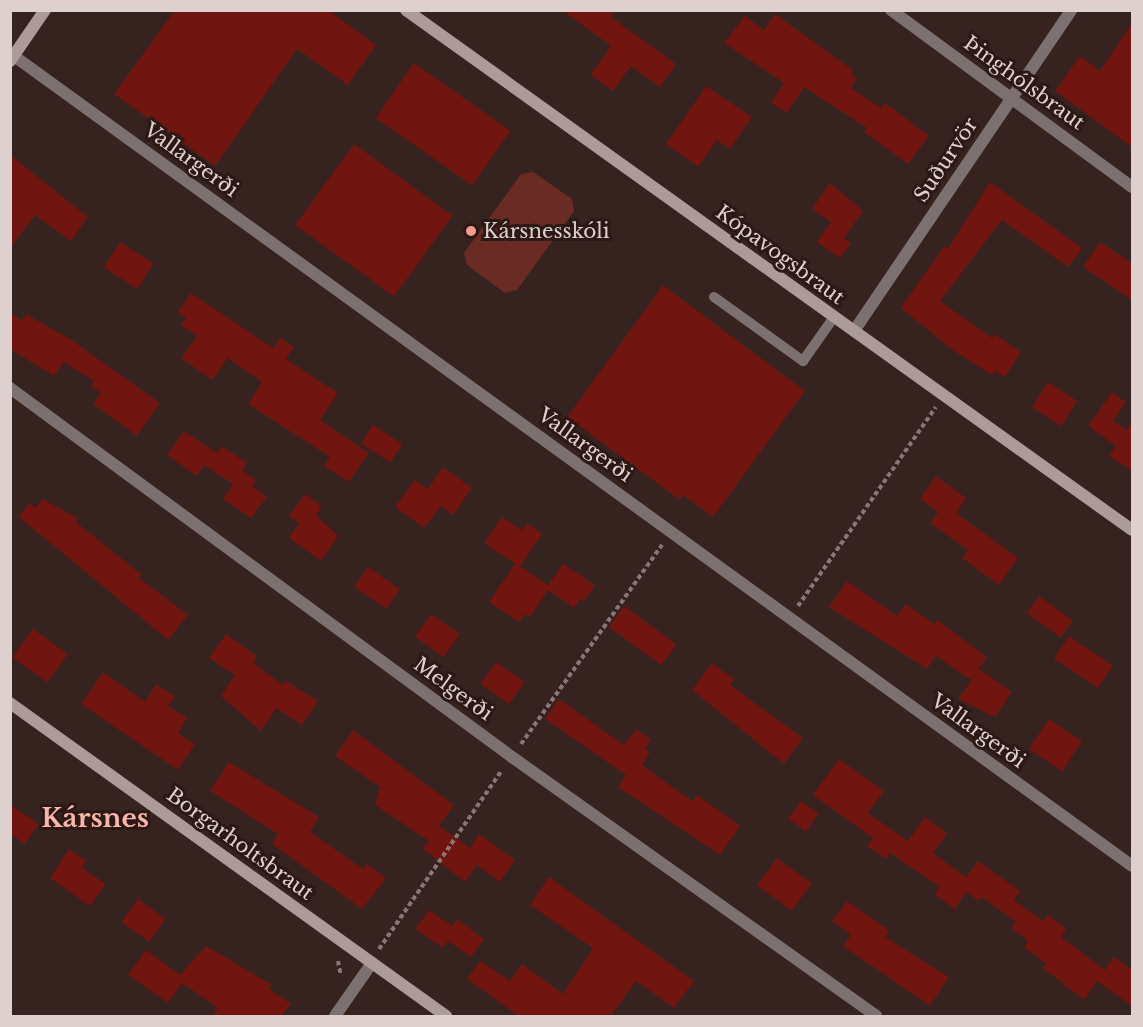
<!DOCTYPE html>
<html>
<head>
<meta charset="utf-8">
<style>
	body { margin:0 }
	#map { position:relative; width:1143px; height:1027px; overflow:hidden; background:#36221f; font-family:"Libre Baskerville",serif }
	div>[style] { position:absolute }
	.green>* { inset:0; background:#6a2b24 }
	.building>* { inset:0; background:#701510; transform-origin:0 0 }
	.path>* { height:4px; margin-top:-2px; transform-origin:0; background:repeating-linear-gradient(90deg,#887775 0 4.5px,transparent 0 7.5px) }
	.lane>* { height:10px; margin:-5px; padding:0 5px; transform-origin:5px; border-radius:5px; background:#7c7170 }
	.street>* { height:12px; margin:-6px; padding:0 6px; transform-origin:6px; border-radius:6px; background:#7c7170 }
	.secondary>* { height:12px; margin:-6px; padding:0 6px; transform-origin:6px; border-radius:6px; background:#ac9b98 }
	.dots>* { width:16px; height:16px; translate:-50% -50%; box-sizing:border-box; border:3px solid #2c1916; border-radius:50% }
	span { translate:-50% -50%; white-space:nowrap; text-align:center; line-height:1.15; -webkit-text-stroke:6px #2c1916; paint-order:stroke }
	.street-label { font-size:20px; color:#ded0ce }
	.poi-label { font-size:20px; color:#ded0ce }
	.left { translate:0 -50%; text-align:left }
	.district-label { font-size:26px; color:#f8b5ab; font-weight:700 }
	.frame { position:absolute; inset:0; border:12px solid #ded0ce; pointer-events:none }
</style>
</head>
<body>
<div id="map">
	<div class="green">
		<div style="clip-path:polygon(533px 172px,572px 199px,574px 211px,517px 290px,505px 293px,467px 265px,464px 253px,521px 174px)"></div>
	</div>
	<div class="building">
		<div style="clip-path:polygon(175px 10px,328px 10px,376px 45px,348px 85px,297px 49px,215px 166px,114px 94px)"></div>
		<div style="clip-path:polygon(562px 10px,615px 10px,611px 17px,676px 64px,660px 87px,631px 66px,613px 91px,590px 75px,611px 46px)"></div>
		<div style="clip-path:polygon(775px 14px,853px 70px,851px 74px,857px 78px,851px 88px,881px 108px,885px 103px,929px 136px,908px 164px,864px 132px,867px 128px,804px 87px,787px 113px,771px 103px,784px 83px,724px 43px,745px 16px,764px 30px)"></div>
		<div style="clip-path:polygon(1132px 23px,1132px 147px,1055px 91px,1080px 56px,1100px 71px)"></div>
		<div style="left:414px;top:63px;width:118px;height:67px;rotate:35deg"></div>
		<div style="clip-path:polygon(706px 86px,752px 117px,730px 149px,717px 140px,698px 167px,666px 144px)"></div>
		<div style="left:354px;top:144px;width:122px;height:100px;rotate:36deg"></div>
		<div style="clip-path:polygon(10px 155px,88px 217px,71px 241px,35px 215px,10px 248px)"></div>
		<div style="clip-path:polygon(990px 182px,1082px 248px,1068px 267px,1002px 220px,940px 301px,992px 338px,994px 334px,1021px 352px,1005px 377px,994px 371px,992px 375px,954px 351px,901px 308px,944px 246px,948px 249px)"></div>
		<div style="clip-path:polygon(830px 183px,863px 211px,844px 238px,851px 243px,840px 258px,817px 242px,831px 222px,812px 209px)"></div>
		<div style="left:120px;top:242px;width:40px;height:30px;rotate:33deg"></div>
		<div style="clip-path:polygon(1100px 242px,1132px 263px,1132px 300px,1083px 267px)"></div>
		<div style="clip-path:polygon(663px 285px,805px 391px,713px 517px,683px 495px,680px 500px,567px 417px)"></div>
		<div style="clip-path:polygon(191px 293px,273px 348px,280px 338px,294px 347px,286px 359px,338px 393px,320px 420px,369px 453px,349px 482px,324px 466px,330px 457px,248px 404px,262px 382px,228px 358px,212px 380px,181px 358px,197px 336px,181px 325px,186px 318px,178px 312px)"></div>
		<div style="clip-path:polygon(10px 313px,22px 321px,26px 314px,70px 339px,160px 403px,137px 436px,93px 404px,101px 393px,91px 386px,94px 381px,64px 362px,54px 376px,10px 349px)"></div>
		<div style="left:1048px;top:382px;width:35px;height:30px;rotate:33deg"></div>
		<div style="clip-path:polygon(1112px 392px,1126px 402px,1113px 421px,1127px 430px,1132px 421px,1132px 471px,1109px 456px,1116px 446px,1088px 426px)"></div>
		<div style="left:373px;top:425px;width:35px;height:22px;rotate:33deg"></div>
		<div style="clip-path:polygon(184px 431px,217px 453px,222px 446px,247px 463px,242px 470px,256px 480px,252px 487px,267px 497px,251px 518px,223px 499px,233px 484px,204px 465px,197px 476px,167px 455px)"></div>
		<div style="clip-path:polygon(443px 467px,472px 488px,453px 515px,441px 506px,424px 528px,395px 507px,415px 480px,428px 489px)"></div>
		<div style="clip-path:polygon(936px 476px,966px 498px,956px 513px,1018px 558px,999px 585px,962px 558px,968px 550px,930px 523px,938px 512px,920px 499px)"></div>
		<div style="clip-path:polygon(305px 494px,322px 506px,316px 515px,338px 536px,321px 561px,289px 538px,299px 523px,289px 516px)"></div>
		<div style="clip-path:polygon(42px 499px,78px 518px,76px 522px,142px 575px,139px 578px,188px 615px,168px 640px,19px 517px,29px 503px,36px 508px)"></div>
		<div style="clip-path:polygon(502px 517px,522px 530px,527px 523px,542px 534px,520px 566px,548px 585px,563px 564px,595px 585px,584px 601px,580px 599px,574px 608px,548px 590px,530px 617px,525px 614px,519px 622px,489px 602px,515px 564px,484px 543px)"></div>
		<div style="left:368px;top:567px;width:39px;height:24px;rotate:35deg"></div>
		<div style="clip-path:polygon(847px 581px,897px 616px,906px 604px,934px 624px,937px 620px,987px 657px,971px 680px,936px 656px,927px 669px,829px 607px)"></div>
		<div style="left:1039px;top:596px;width:42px;height:21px;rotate:36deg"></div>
		<div style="left:624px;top:606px;width:65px;height:26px;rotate:36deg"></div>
		<div style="left:431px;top:614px;width:35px;height:28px;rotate:35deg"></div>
		<div style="left:33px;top:629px;width:43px;height:35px;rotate:36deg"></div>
		<div style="clip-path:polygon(226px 634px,257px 656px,253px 663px,283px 685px,286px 681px,318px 701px,302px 725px,276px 708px,261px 731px,221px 696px,235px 675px,209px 658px)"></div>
		<div style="left:1069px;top:636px;width:53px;height:27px;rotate:34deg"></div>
		<div style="left:496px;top:662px;width:35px;height:27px;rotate:35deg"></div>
		<div style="clip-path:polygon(712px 663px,734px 679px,730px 685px,803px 738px,784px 764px,692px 690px)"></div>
		<div style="clip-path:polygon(979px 669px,1012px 692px,995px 717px,958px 699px)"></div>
		<div style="clip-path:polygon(103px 672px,145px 702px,156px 684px,175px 696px,168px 706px,187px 718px,178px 733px,195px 744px,178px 770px,81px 704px)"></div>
		<div style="clip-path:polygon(559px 699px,624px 745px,636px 729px,651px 740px,645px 749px,650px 753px,642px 765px,692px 801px,697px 795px,740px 826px,720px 855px,618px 787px,626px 775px,545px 719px)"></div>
		<div style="left:1049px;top:719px;width:40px;height:36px;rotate:34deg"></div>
		<div style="clip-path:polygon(353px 730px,454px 805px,439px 826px,470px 848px,479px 834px,515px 860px,500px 882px,477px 865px,465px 882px,423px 849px,429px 841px,375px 805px,380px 787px,335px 756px)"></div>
		<div style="clip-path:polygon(839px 759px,884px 791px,868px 813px,908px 841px,925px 817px,947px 833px,933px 853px,966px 877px,978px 861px,1020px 891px,1014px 900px,1043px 921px,1048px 915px,1066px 929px,1061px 937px,1105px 970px,1114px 957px,1132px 970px,1132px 1006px,1097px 981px,1084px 1000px,1043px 968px,1046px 964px,1024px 947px,1028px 941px,1011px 928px,1016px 922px,982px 897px,979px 901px,966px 892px,955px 909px,934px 894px,940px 887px,890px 853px,886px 859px,867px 846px,873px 838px,813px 795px)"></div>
		<div style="clip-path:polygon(229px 762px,319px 817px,310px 832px,363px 869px,367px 864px,386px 878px,362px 909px,272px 844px,278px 834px,210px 791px)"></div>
		<div style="left:801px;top:801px;width:22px;height:22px;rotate:36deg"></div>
		<div style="clip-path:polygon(10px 805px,39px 824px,25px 844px,10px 834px)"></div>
		<div style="clip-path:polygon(69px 849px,86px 861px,82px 868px,106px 884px,90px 906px,50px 878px)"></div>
		<div style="left:777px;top:858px;width:43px;height:34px;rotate:36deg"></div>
		<div style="clip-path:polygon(549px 877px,694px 981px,674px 1008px,636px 981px,610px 1017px,520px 1017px,467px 979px,480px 961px,510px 981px,522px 964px,563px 994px,593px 948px,530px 905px)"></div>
		<div style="left:138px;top:899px;width:34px;height:28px;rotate:36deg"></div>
		<div style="clip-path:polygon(847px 901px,890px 931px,885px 937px,949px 977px,930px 1006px,843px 946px,851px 935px,832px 921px)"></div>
		<div style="clip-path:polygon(429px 910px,452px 926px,457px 919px,484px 939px,471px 957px,448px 941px,443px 948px,415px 929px)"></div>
		<div style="clip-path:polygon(206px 946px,272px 985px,269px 989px,291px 1004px,281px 1017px,212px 1017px,218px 1008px,182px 983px,168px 1003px,128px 975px,146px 950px,180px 975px)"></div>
	</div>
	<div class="path">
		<div style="left:798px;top:606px;width:242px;rotate:-55.3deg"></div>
		<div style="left:521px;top:744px;width:244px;rotate:-54.7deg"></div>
		<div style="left:379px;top:949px;width:217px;rotate:-55.5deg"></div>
		<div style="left:338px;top:961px;width:15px;rotate:79deg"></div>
	</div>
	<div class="lane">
		<div style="left:714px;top:297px;width:110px;rotate:35.7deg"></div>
		<div style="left:803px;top:361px;width:54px;rotate:-54.8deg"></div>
	</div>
	<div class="street">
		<div style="left:891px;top:10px;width:299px;rotate:36.3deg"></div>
		<div style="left:14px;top:56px;width:1381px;rotate:35.92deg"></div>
		<div style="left:854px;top:331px;width:387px;rotate:-55.9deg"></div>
		<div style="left:10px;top:388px;width:623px;rotate:36.32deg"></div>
		<div style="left:512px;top:757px;width:447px;rotate:35.4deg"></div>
		<div style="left:335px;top:1016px;width:65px;rotate:-55.1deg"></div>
	</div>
	<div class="secondary">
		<div style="left:406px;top:10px;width:893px;rotate:35.61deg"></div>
		<div style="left:10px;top:61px;width:62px;rotate:-55.5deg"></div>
		<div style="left:10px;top:703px;width:537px;rotate:35.67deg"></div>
	</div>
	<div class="dots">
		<div style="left:471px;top:231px;background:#f59c90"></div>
	</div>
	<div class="street-label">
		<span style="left:1024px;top:83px;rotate:36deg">Þinghólsbraut</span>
		<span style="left:191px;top:160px;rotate:36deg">Vallargerði</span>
		<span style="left:946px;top:160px;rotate:-56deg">Suðurvör</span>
		<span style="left:780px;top:255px;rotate:36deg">Kópavogsbraut</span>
		<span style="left:585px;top:445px;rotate:36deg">Vallargerði</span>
		<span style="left:453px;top:689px;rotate:36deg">Melgerði</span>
		<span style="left:978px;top:731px;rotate:36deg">Vallargerði</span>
		<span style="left:240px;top:844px;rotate:36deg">Borgarholtsbraut</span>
	</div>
	<div class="poi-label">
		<span class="left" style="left:483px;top:231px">Kársnesskóli</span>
	</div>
	<div class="district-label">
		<span style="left:95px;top:819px">Kársnes</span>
	</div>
	<div class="frame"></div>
</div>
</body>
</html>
